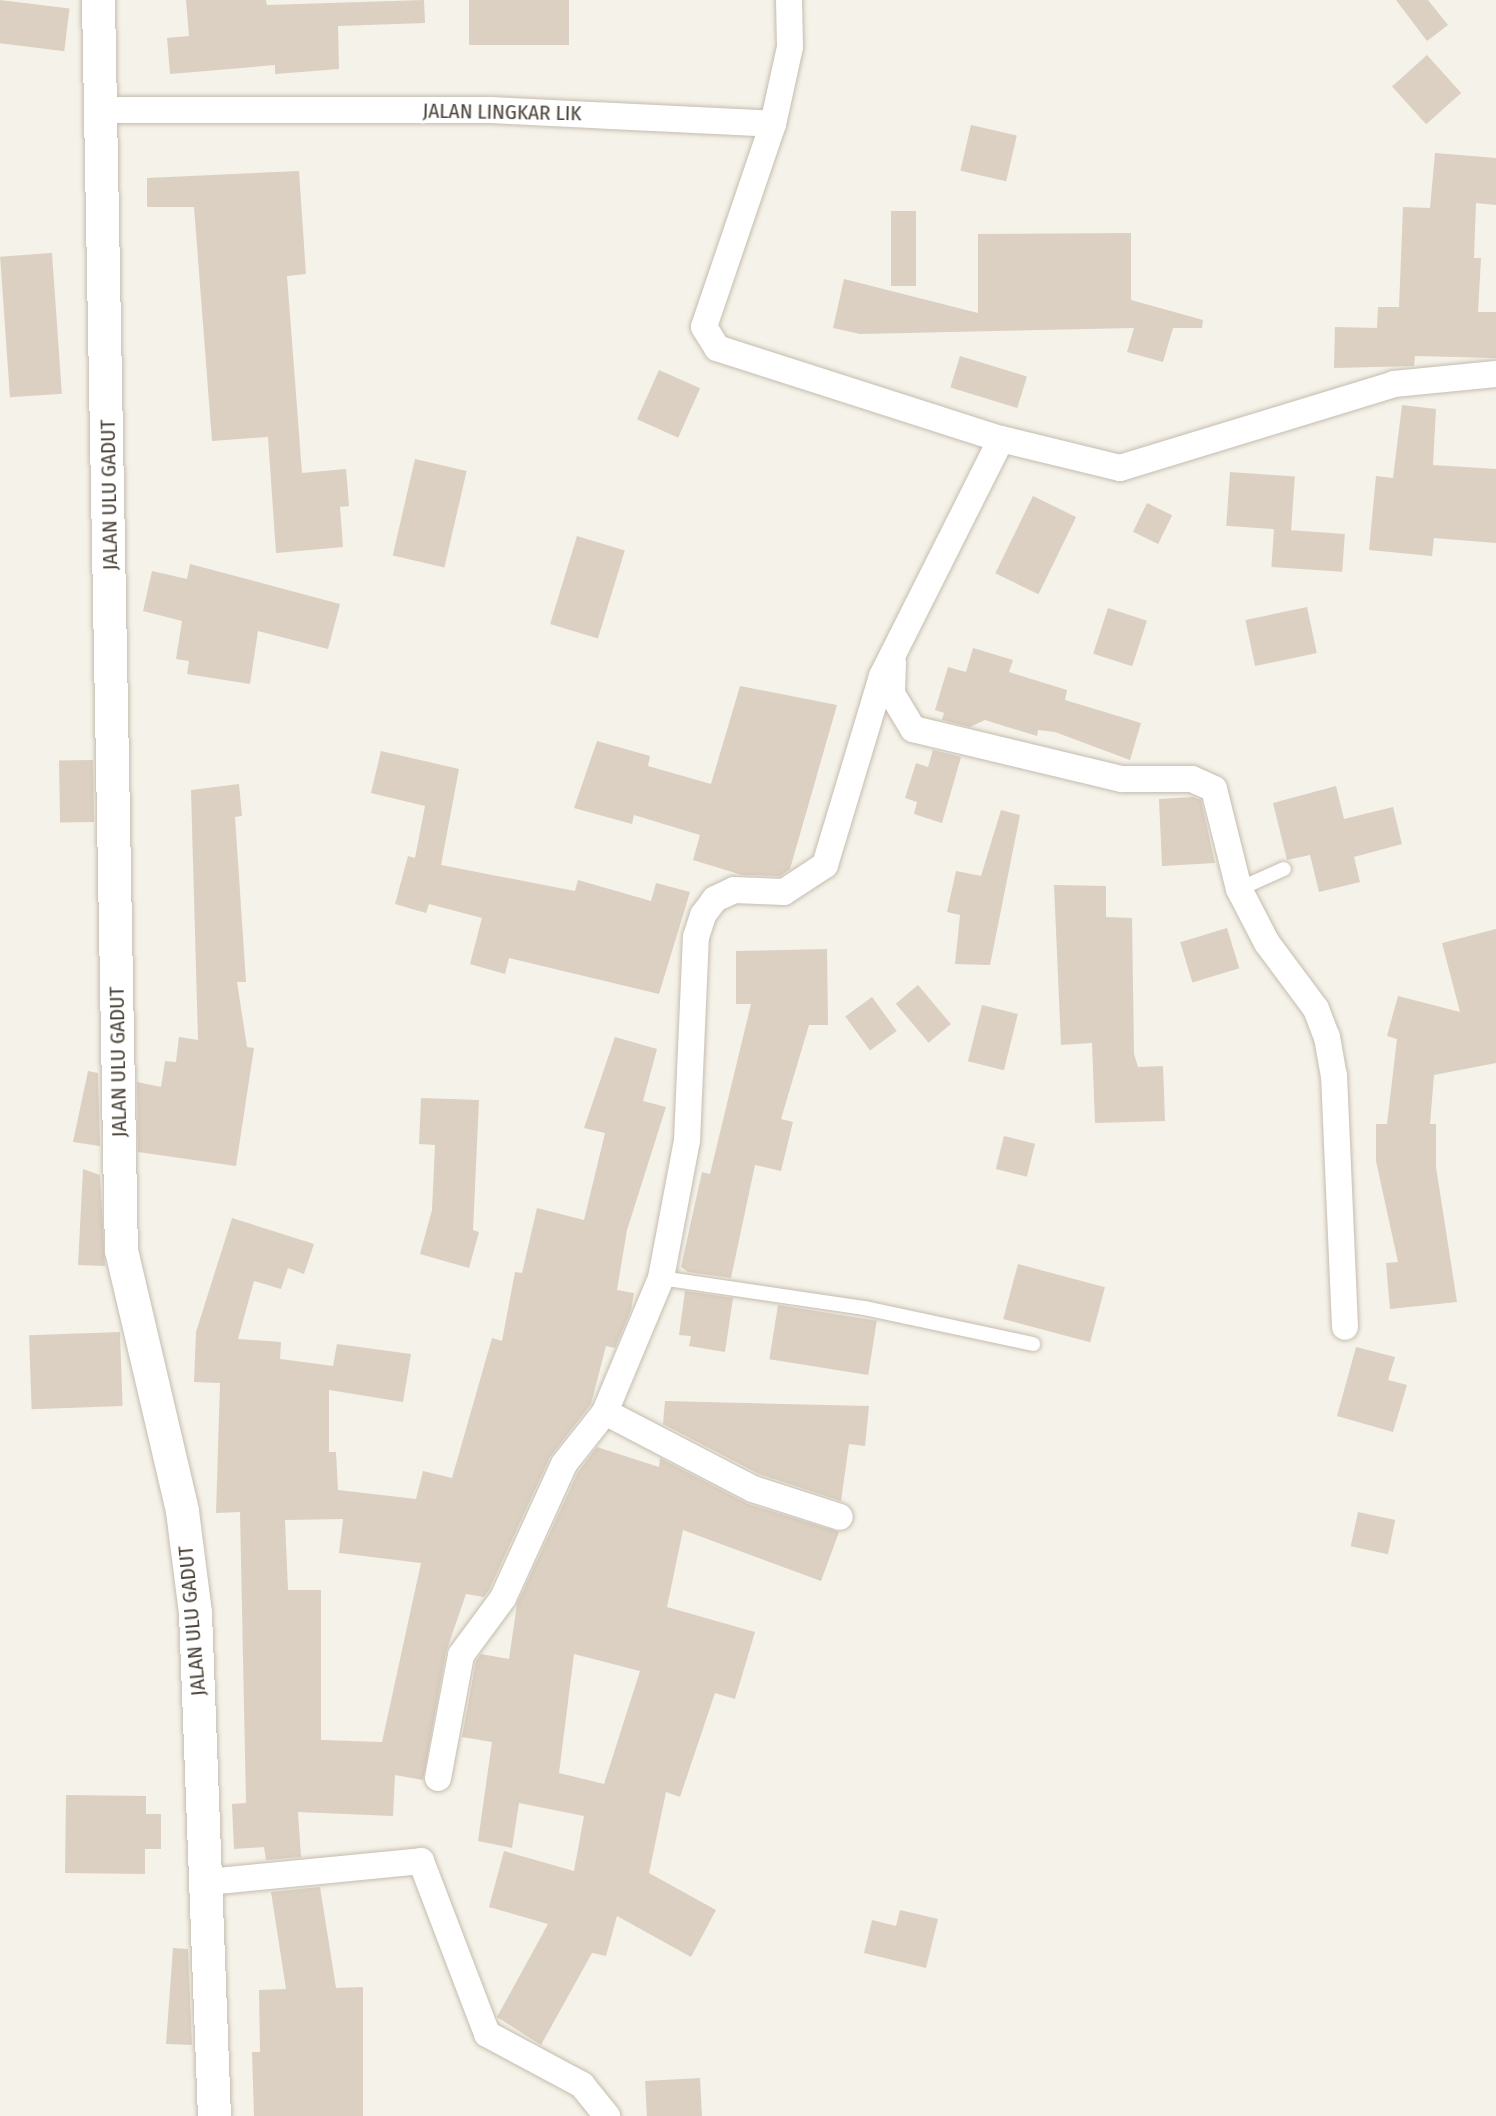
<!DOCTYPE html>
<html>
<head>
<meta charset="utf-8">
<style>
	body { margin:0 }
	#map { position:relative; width:1496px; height:2116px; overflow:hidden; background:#f5f2e9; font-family:"Fira Sans Condensed",sans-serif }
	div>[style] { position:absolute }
	.building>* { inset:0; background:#dbd0c1; transform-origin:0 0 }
	.roads { filter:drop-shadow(0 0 2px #c5bcae) drop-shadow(0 0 2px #c5bcae) }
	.service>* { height:14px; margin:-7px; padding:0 7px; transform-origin:7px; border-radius:7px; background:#fff }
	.minor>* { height:26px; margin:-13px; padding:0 13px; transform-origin:13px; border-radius:13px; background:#fff }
	.tertiary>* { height:33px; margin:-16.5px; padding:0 16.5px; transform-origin:16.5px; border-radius:16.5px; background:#fff }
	span { translate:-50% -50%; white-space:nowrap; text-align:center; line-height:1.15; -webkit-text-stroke:6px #fff; paint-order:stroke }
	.street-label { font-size:21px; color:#4a4237 }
</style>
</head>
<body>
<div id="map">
	<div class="building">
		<div style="left:0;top:0;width:70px;height:43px;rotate:7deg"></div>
		<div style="clip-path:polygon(186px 0,266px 0,267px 5px,424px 0,425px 23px,338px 26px,339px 69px,275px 74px,275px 65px,170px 74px,167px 38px,189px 36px)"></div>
		<div style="left:469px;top:0;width:100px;height:45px"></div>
		<div style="clip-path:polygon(1396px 0,1428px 0,1448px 25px,1427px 41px)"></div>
		<div style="left:1427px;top:55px;width:51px;height:47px;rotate:48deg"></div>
		<div style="left:971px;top:125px;width:47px;height:47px;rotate:13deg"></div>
		<div style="clip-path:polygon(1435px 153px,1496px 158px,1496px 205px,1476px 203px,1474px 258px,1481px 258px,1478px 312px,1496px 312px,1496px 358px,1415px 356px,1414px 366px,1334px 368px,1335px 327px,1377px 328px,1378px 307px,1399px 307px,1403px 207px,1430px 208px)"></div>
		<div style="clip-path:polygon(299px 171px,306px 274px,287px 276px,302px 473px,346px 469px,349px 506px,340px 507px,343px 547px,276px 553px,268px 437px,212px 441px,194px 207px,147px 207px,147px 178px)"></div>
		<div style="left:891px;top:211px;width:25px;height:75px"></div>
		<div style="clip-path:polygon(1131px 233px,1131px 300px,1203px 320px,1202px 328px,1173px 328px,1163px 362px,1127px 352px,1134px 328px,860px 334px,833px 328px,844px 279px,978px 313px,978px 234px)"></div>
		<div style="left:52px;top:253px;width:141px;height:52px;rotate:86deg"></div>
		<div style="left:960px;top:356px;width:70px;height:33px;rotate:17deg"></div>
		<div style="left:659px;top:370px;width:45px;height:54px;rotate:24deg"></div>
		<div style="clip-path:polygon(1402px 405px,1436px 409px,1433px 465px,1496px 469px,1496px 543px,1434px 538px,1432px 556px,1369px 550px,1376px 476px,1393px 478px)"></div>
		<div style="left:415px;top:459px;width:53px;height:99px;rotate:13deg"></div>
		<div style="left:1230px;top:472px;width:65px;height:54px;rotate:4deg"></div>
		<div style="left:1033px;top:496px;width:48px;height:86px;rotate:26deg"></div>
		<div style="left:1147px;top:503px;width:28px;height:32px;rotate:26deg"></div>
		<div style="left:1274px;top:529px;width:71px;height:38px;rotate:4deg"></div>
		<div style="left:577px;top:536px;width:50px;height:92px;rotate:17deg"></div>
		<div style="clip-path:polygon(190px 564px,340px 604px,328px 649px,258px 631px,250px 684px,187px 674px,189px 661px,176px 659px,182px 621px,143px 611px,152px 571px,187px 579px)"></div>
		<div style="left:1307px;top:607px;width:47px;height:63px;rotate:78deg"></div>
		<div style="left:1108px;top:608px;width:41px;height:48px;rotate:18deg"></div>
		<div style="clip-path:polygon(973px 648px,1013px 660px,1009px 672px,1067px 690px,1065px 700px,1141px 723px,1130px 760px,1055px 732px,1038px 730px,1037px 736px,985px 720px,970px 727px,942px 720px,944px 713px,935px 710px,948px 667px,966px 672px)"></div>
		<div style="clip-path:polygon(740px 686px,837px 705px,790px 869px,780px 876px,742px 875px,693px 860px,700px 835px,634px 815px,632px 824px,574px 808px,597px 741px,650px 756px,648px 766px,711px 784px)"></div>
		<div style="clip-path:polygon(933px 750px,961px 757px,942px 823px,914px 814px,917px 802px,905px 798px,916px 763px,928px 767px)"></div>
		<div style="clip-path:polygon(381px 751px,459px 769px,441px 865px,575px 891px,578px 880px,651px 901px,656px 883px,690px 892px,659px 994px,509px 958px,505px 974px,470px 964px,482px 918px,429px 904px,426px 913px,395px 904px,408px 856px,415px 858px,425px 806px,371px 793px)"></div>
		<div style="left:93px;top:760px;width:62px;height:34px;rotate:89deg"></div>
		<div style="clip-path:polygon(239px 784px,242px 816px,235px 817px,246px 982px,237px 982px,247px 1047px,254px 1048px,236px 1166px,138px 1152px,137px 1082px,161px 1087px,165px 1061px,176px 1062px,179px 1037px,198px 1040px,191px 790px)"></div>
		<div style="clip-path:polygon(1336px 786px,1344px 819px,1393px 807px,1402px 844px,1354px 857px,1360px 882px,1319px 892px,1310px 855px,1287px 860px,1273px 803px)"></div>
		<div style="clip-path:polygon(1193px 797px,1201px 800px,1215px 863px,1162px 866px,1159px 799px)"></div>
		<div style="clip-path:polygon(1001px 810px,1020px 815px,990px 965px,955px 964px,960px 915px,947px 912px,956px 871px,981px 876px)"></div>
		<div style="clip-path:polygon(1054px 885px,1106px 886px,1106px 917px,1132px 918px,1134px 1054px,1138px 1067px,1163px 1066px,1165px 1121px,1095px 1123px,1092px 1043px,1061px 1045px)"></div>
		<div style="left:1227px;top:928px;width:42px;height:49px;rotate:73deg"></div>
		<div style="clip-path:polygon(1496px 929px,1496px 1063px,1434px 1075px,1430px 1124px,1436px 1124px,1436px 1167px,1457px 1302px,1390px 1309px,1386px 1263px,1398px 1262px,1376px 1161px,1376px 1124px,1387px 1124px,1397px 1039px,1387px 1036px,1398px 996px,1460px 1012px,1442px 943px)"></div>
		<div style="clip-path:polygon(827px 949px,828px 1025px,809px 1025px,781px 1119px,793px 1122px,781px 1171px,755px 1165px,731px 1278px,688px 1272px,681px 1267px,702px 1172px,710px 1174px,751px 1004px,736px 1004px,736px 951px)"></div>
		<div style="left:918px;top:985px;width:51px;height:29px;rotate:50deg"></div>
		<div style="left:872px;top:997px;width:42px;height:33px;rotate:54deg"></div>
		<div style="left:982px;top:1005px;width:37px;height:58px;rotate:14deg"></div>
		<div style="clip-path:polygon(evenodd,615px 1037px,657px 1049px,643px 1101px,666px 1107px,627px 1230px,617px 1290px,634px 1293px,631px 1310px,615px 1348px,606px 1346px,591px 1404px,550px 1457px,489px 1590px,484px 1597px,466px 1594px,446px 1652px,423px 1780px,395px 1775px,393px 1816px,298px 1812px,301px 1857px,266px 1860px,264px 1847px,234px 1849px,232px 1804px,246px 1803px,240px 1512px,216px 1513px,220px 1383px,194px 1382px,196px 1332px,232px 1218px,314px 1244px,304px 1274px,288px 1268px,281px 1289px,254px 1281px,238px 1339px,281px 1342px,280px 1359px,333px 1366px,337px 1344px,411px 1354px,403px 1402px,329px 1390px,329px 1452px,336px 1452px,338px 1490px,416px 1499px,423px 1471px,452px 1478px,492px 1338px,502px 1341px,515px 1272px,522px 1273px,537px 1208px,584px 1220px,605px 1133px,584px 1128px,615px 1037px,343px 1519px,339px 1553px,421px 1563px,382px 1742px,321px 1740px,321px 1590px,288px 1590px,285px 1520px,343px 1519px)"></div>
		<div style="clip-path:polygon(88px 1071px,98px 1073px,100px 1146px,73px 1142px)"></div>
		<div style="clip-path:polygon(421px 1098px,479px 1100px,473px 1230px,479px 1232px,469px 1268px,420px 1254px,432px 1210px,435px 1145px,419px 1144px)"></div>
		<div style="left:1004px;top:1136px;width:32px;height:34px;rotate:14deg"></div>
		<div style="clip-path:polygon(83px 1169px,100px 1175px,105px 1266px,78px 1265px)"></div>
		<div style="left:1018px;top:1264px;width:90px;height:57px;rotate:15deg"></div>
		<div style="clip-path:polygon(685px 1291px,733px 1298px,725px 1352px,689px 1346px,691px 1336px,679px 1335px)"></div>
		<div style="left:778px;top:1305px;width:100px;height:55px;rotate:9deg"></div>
		<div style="left:120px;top:1332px;width:74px;height:91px;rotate:88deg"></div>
		<div style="clip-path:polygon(1356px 1347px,1395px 1357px,1388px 1380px,1407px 1385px,1393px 1432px,1337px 1416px)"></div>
		<div style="clip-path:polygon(665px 1401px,869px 1406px,865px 1446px,849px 1444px,841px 1501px,759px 1474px,663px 1424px)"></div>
		<div style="clip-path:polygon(evenodd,597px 1447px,659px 1467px,660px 1458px,748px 1504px,839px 1532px,821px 1581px,683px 1530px,667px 1607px,755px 1632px,735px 1699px,715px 1693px,680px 1797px,666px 1792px,649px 1873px,716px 1910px,691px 1957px,617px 1916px,606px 1956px,592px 1953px,541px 2045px,497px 2017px,548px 1924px,489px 1907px,504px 1851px,574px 1871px,584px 1816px,519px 1803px,512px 1848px,478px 1841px,492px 1742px,462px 1737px,476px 1661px,481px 1654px,509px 1659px,517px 1604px,578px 1472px,597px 1447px,574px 1654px,640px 1671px,604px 1784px,559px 1773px,574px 1654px)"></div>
		<div style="left:1358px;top:1512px;width:38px;height:35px;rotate:12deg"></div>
		<div style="clip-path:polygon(66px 1795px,146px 1796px,146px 1814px,161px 1814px,161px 1849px,145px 1849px,145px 1874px,65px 1873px)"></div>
		<div style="clip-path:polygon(320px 1887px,336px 1988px,363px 1987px,363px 2116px,254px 2116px,252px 2052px,260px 2052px,259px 1990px,286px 1989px,271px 1892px)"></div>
		<div style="clip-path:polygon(900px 1910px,938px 1919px,926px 1968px,864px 1953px,872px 1920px,896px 1926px)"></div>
		<div style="clip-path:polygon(173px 1948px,188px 1949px,192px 2045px,166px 2044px)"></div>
		<div style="left:700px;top:2078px;width:38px;height:55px;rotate:87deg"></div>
	</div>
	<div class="roads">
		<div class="service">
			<div style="left:1239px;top:889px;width:49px;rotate:-24deg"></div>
			<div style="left:661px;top:1278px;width:206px;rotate:8.4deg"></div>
			<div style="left:865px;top:1308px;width:172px;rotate:12.1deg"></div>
		</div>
		<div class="minor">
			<div style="left:789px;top:0;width:47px;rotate:88.8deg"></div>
			<div style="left:790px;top:47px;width:79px;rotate:102.4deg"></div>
			<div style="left:773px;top:124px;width:214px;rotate:108.8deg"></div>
			<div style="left:704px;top:327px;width:25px;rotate:58deg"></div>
			<div style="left:717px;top:348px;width:298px;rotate:17.8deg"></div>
			<div style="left:1001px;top:439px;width:122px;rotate:13.7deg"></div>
			<div style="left:1120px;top:468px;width:287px;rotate:-17deg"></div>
			<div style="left:1394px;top:384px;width:102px;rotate:-5.6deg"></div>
			<div style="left:103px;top:110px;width:387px"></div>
			<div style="left:490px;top:110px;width:283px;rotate:2.8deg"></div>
			<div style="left:893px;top:663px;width:31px;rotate:92deg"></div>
			<div style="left:892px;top:694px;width:41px;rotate:59deg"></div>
			<div style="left:913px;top:729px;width:215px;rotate:13.5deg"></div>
			<div style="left:1122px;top:779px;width:70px"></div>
			<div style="left:1192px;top:779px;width:24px;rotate:24deg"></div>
			<div style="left:1214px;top:789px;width:103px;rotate:76deg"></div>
			<div style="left:1239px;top:889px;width:61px;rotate:62.6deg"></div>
			<div style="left:1267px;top:943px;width:82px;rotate:53.4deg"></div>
			<div style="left:1316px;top:1009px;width:30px;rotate:69deg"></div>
			<div style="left:1327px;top:1037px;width:39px;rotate:80deg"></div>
			<div style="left:1334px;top:1075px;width:252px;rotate:87.5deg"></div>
			<div style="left:605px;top:1412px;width:167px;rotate:27.5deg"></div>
			<div style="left:753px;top:1489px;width:91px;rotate:17.8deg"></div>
			<div style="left:438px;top:1778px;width:125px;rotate:-79.4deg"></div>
			<div style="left:461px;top:1655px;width:71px;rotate:-53.6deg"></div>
			<div style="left:503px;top:1598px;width:147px;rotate:-65.5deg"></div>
			<div style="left:564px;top:1464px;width:66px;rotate:-51.7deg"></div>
			<div style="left:605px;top:1412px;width:145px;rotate:-67.3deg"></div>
			<div style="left:661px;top:1278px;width:139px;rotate:-79.3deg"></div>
			<div style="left:687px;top:1141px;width:204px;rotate:-87.5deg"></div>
			<div style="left:696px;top:937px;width:23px;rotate:-72deg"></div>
			<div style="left:703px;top:915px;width:20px;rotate:-53deg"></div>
			<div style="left:715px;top:899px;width:21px;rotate:-25deg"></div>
			<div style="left:734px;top:890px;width:50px;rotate:2.3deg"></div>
			<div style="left:784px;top:892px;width:49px;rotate:-33.4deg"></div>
			<div style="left:825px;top:865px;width:197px;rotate:-73.2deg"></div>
			<div style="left:882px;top:676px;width:265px;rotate:-63.3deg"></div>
			<div style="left:208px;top:1882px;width:214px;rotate:-5.6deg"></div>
			<div style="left:421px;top:1861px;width:185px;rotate:69.1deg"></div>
			<div style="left:487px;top:2034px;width:108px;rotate:28.2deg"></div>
			<div style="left:582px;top:2085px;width:40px;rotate:51deg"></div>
		</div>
		<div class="tertiary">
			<div style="left:98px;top:0;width:1250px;rotate:88.95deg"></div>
			<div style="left:121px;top:1250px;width:268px;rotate:76.8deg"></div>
			<div style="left:182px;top:1511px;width:103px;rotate:82.7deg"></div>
			<div style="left:195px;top:1613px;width:503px;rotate:87.84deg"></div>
		</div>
	</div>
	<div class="street-label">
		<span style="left:502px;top:112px;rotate:1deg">JALAN LINGKAR LIK</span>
		<span style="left:109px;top:495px;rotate:-91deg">JALAN ULU GADUT</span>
		<span style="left:118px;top:1062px;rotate:-91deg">JALAN ULU GADUT</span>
		<span style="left:192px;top:1621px;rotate:-95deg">JALAN ULU GADUT</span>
	</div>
</div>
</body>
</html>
